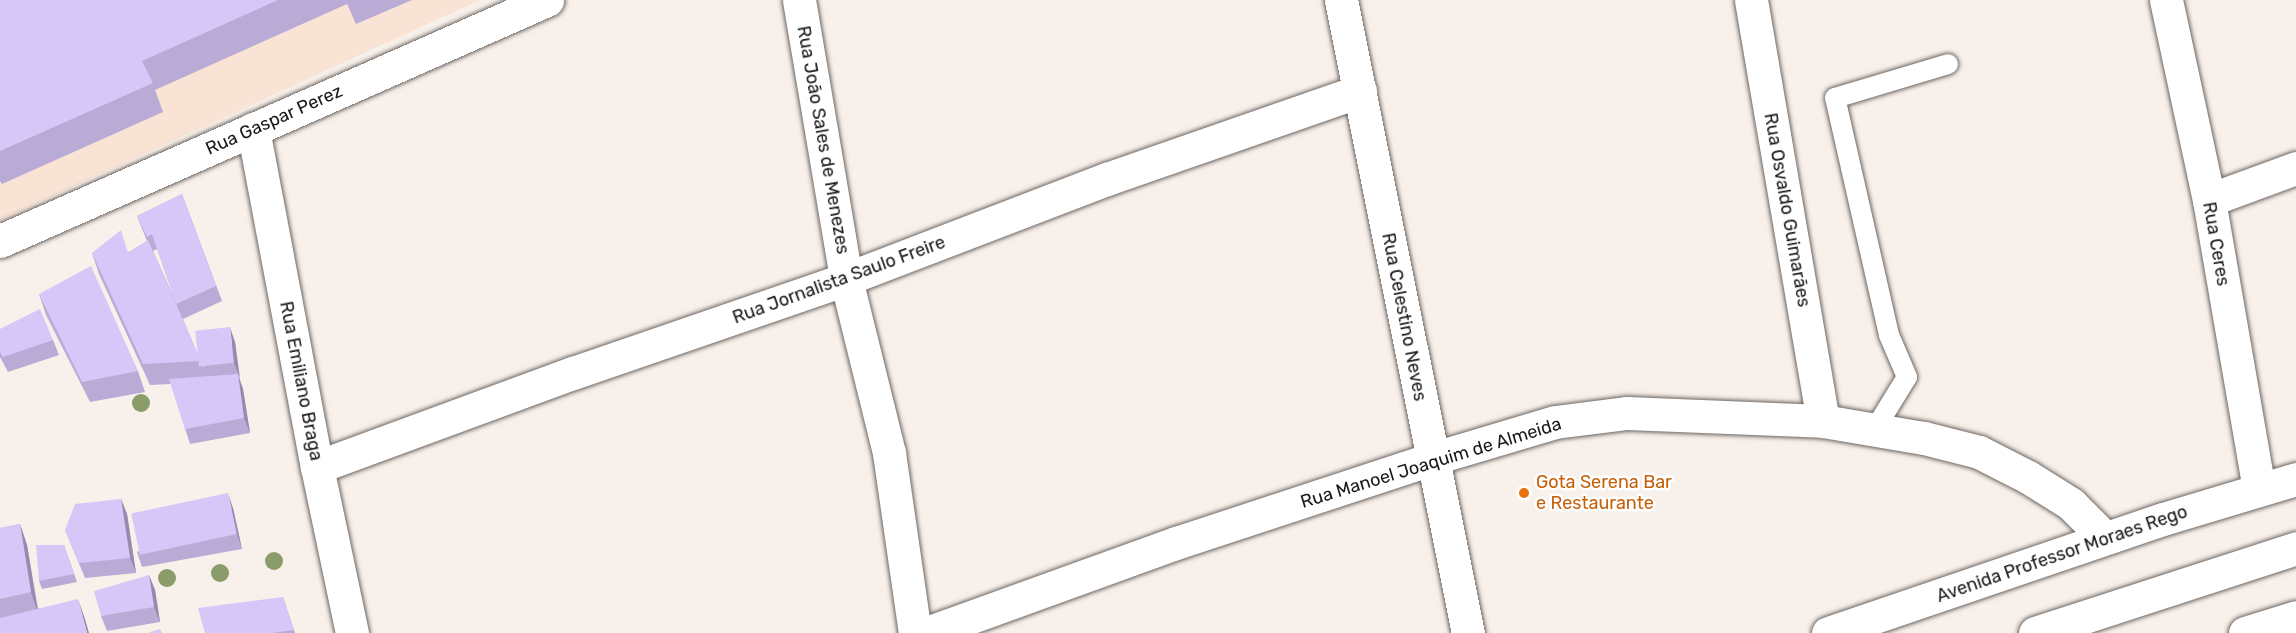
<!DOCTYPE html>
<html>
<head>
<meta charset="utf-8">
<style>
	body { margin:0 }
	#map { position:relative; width:2296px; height:633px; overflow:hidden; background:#f8f0ea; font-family:Rubik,sans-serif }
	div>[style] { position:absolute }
	.education>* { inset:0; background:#f8e3d4 }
	.roads { filter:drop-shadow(0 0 2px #6d6662) drop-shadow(0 0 2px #6d6662) }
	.service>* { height:20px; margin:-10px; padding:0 10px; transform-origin:10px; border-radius:10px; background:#fff }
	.minor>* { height:33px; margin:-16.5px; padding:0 16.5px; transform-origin:16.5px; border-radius:16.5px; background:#fff }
	.secondary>* { height:33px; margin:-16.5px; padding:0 16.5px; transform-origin:16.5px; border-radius:16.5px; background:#fff }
	.trunk>* { height:33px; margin:-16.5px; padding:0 16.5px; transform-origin:16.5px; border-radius:16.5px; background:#fff }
	.trees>* { width:18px; height:18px; margin:-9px; border-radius:50%; background:#899c69 }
	.wall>* { inset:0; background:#b9abd6 }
	.shaded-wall>* { inset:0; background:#968bae }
	.building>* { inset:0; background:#d7c7f9; transform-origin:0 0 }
	.dots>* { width:16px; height:16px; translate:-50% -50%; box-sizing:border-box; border:3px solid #fff; border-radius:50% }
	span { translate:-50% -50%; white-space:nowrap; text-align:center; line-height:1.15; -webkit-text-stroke:5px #fff; paint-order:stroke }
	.street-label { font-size:18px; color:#1b1816 }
	.food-label { font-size:18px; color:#c56008 }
	.left { translate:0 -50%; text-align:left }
</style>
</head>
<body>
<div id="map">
	<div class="education">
		<div style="clip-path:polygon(0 0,480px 0,0 220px)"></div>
	</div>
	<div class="roads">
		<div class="service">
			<div style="left:1875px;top:429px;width:61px;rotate:-58.4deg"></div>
			<div style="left:1907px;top:377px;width:46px;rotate:-113.2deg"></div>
			<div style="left:1889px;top:335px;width:243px;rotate:-102.8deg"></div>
			<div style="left:1835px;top:98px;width:118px;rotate:-16.7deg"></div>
		</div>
		<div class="minor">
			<div style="left:799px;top:0;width:283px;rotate:80.4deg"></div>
			<div style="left:846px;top:279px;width:179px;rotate:76.1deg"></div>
			<div style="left:889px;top:453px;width:182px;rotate:81.8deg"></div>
			<div style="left:1341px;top:0;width:646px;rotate:78.66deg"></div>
			<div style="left:1751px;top:0;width:427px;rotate:80.3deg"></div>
			<div style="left:2166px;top:0;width:205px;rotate:77.9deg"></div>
			<div style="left:2209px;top:200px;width:294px;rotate:80.2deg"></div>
			<div style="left:253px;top:129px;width:344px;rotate:79.3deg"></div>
			<div style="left:317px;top:467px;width:170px;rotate:78.1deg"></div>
			<div style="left:2209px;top:200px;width:93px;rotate:-20.2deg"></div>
			<div style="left:0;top:241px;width:598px;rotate:-23.78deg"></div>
			<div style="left:317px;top:467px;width:273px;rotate:-20.2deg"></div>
			<div style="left:573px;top:373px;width:289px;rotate:-19deg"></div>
			<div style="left:846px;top:279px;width:280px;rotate:-21deg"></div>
			<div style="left:1107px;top:179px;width:268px;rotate:-19.2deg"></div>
			<div style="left:927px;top:633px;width:265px;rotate:-19.9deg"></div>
			<div style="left:1176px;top:543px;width:268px;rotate:-18.2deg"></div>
			<div style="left:1431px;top:459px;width:129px;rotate:-16.6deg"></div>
			<div style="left:1555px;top:422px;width:73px;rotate:-7.1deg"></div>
			<div style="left:1627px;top:413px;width:196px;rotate:2.3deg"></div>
			<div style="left:1823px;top:421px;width:102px;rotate:9.6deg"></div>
			<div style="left:1924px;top:438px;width:57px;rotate:14.3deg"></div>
			<div style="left:1979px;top:452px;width:55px;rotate:27deg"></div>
			<div style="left:2028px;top:477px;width:51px;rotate:32.1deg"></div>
			<div style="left:2071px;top:504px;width:48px;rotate:45deg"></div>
		</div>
		<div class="secondary">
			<div style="left:1828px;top:633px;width:354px;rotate:-18.8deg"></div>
			<div style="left:2163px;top:519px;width:139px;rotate:-16.7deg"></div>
		</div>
		<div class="trunk">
			<div style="left:2035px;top:633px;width:274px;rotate:-18deg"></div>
			<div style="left:2245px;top:633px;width:53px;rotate:-17.4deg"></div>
		</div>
	</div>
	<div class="trees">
		<div style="left:141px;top:403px"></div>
		<div style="left:274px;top:561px"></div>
		<div style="left:220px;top:573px"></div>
		<div style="left:167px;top:578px"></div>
	</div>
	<div class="wall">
		<div style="clip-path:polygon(0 0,412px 0,356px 24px,347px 4px,155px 90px,163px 112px,2px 184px,0 181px)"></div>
		<div style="clip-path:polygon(evenodd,182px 194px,222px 301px,183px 319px,203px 367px,235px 342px,239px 378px,243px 389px,250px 433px,190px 444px,171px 384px,150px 385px,99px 274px,92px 253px,129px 252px,147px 241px,137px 216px,182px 194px,157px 249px,175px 300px,153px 251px,157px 249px)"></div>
		<div style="clip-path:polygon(39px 294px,138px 371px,145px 392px,90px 402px,46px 315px)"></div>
		<div style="clip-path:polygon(0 329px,53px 340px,59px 355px,8px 372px,0 357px)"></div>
		<div style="clip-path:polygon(121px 499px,127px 514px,136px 573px,85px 578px,65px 530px)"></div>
		<div style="clip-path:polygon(233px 508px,242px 549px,142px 567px,137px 552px)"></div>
		<div style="clip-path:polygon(20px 524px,27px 545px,38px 608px,85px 619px,0 633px,0 528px)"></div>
		<div style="clip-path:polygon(64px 545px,77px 582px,42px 589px,39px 581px)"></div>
		<div style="clip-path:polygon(149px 575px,155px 590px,160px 622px,107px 631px,101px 616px)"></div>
		<div style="clip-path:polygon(283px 597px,295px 633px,205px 633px)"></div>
	</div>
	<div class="shaded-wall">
		<div style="clip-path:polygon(230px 327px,235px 342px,240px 378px,234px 363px)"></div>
		<div style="clip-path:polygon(238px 374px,243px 389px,250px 433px,244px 418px)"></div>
		<div style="clip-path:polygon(228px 493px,233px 508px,242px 549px,237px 534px)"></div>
		<div style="clip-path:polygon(121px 499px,127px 514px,136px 573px,130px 558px)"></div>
		<div style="clip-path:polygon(20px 524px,27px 545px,38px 613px,31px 592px)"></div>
		<div style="clip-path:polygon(149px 575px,155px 590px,160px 622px,154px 607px)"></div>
		<div style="clip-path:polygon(78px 599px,85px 619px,89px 633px,87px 633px)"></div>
	</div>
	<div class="building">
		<div style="clip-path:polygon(0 0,278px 0,142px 61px,153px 83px,0 151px)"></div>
		<div style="clip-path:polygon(182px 194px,216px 286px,176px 304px,152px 234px,147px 237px,137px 216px)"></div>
		<div style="clip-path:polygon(121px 230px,128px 253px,148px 240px,201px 361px,143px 364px,92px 253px)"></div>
		<div style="clip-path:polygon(91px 266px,138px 371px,82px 382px,39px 294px)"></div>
		<div style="clip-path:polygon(40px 309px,53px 340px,3px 357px,0 352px,0 329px)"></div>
		<div style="left:230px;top:327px;width:36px;height:35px;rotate:84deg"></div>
		<div style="clip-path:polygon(238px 374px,244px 418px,185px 429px,169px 379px)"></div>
		<div style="left:228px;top:493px;width:42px;height:99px;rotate:78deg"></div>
		<div style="clip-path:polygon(121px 499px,130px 558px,79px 563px,65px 530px,75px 504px)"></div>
		<div style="clip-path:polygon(20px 524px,31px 592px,0 599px,0 528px)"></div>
		<div style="clip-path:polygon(36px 545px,64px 545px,74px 574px,39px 581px)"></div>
		<div style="clip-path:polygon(149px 575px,154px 607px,101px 616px,94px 591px)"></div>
		<div style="clip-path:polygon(283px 597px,294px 630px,272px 633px,205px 633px,198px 608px)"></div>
		<div style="clip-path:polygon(78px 599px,87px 633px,0 633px,0 618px)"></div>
		<div style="clip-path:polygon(160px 629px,162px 633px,148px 633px)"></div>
	</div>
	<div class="dots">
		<div style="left:1524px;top:493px;background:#e8710a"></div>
	</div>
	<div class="street-label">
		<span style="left:274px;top:120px;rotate:-24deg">Rua Gaspar Perez</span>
		<span style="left:823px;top:140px;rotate:80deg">Rua João Sales de Menezes</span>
		<span style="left:1787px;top:210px;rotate:80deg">Rua Osvaldo Guimarães</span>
		<span style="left:2216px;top:244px;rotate:80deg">Rua Ceres</span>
		<span style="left:839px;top:280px;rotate:-20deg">Rua Jornalista Saulo Freire</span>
		<span style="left:1404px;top:317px;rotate:79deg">Rua Celestino Neves</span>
		<span style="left:301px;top:381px;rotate:79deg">Rua Emiliano Braga</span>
		<span style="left:1431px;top:463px;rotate:-17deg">Rua Manoel Joaquim de Almeida</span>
		<span style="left:2062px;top:554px;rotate:-19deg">Avenida Professor Moraes Rego</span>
	</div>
	<div class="food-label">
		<span class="left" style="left:1536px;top:493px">Gota Serena Bar<br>e Restaurante</span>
	</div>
</div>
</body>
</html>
